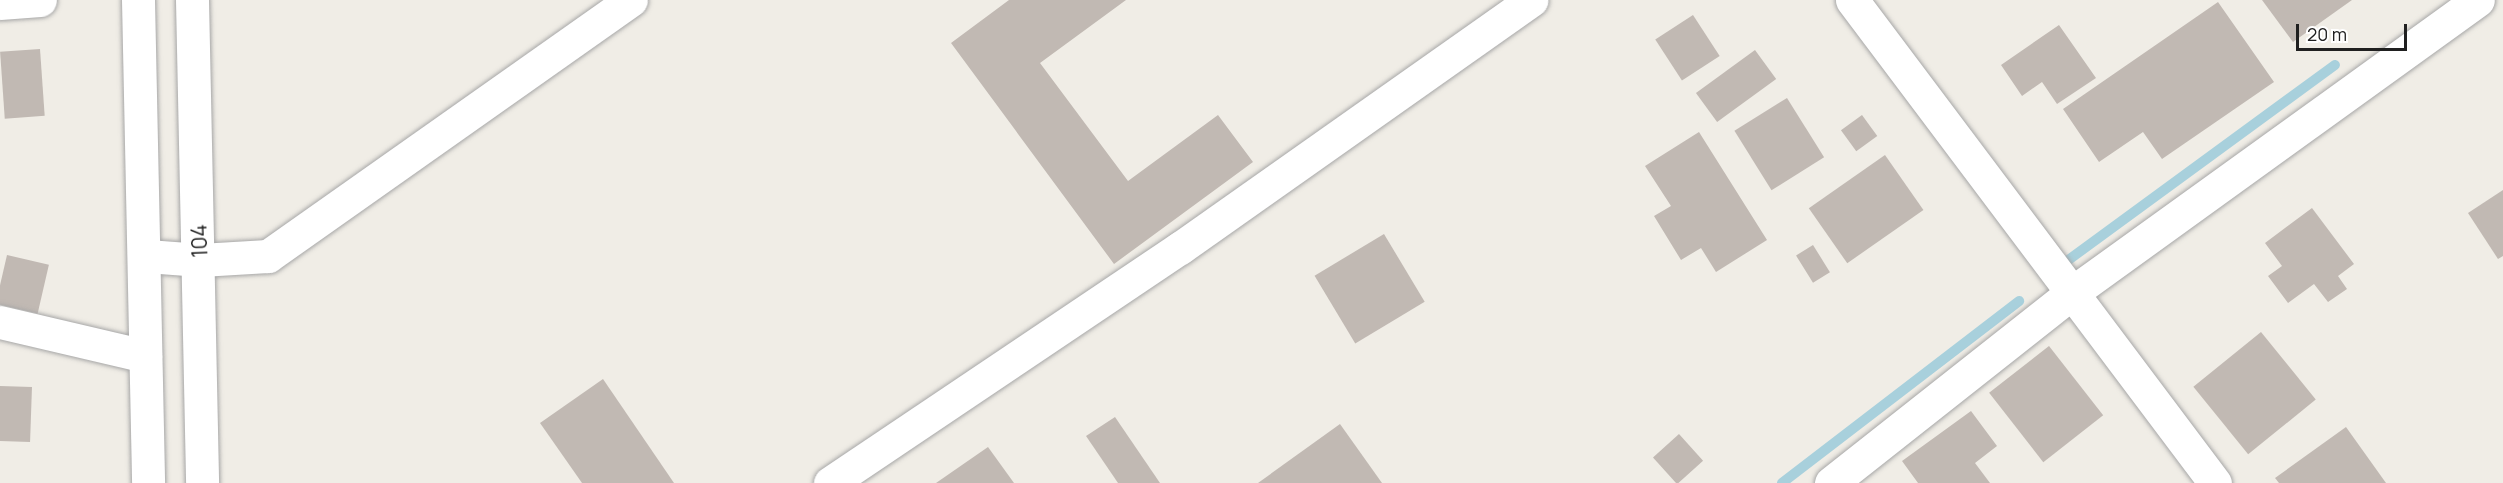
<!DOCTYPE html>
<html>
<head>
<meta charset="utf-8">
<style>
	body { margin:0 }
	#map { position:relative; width:2503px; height:483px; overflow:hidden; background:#f0ede6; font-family:Manrope,sans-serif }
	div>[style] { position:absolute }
	.stream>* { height:10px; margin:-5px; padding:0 5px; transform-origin:5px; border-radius:5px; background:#a8d0dc }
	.building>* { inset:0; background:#c1b9b3; transform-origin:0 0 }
	.roads { filter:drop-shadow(0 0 2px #a7a7a7) drop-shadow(0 0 2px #a7a7a7) }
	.minor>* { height:33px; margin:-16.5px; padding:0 16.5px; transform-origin:16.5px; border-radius:16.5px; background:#fff }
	span { translate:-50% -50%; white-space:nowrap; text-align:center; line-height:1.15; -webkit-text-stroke:6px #fff; paint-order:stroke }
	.street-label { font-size:21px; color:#202020 }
	.scale { position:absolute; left:2296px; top:24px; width:111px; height:27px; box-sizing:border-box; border:3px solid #202020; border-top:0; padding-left:8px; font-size:18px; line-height:21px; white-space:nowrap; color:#202020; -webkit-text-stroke:4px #fff; paint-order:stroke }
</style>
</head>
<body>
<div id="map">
	<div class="stream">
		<div style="left:2067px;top:261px;width:332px;rotate:-36.2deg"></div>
		<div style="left:1782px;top:483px;width:299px;rotate:-37.5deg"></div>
	</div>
	<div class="building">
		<div style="clip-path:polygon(1009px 0,1126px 0,1040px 63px,1128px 181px,1218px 115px,1253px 162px,1114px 264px,951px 43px)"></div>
		<div style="clip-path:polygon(2262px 0,2352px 0,2293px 42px)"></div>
		<div style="clip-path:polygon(2218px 2px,2274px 82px,2162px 159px,2143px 132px,2099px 162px,2063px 109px)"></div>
		<div style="left:1693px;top:15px;width:49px;height:45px;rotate:57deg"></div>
		<div style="clip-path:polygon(2059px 25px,2096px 78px,2057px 104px,2042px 82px,2022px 96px,2001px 65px)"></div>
		<div style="left:40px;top:49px;width:67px;height:40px;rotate:86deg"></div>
		<div style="left:1755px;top:50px;width:36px;height:73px;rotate:54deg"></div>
		<div style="left:1787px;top:98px;width:70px;height:62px;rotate:58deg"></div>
		<div style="left:1862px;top:115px;width:26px;height:26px;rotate:54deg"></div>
		<div style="clip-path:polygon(1699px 132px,1767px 240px,1716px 272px,1701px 248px,1681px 260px,1654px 216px,1671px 206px,1645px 166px)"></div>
		<div style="left:1885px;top:155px;width:67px;height:93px;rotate:55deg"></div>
		<div style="clip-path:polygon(2503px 190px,2503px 256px,2498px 259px,2468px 213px)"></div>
		<div style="clip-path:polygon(2312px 208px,2354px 264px,2338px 276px,2347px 289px,2328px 302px,2314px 284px,2288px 303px,2268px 276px,2282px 266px,2265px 243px)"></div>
		<div style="left:1384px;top:234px;width:79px;height:81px;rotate:59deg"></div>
		<div style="left:1813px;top:245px;width:32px;height:20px;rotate:58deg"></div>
		<div style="left:7px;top:255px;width:43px;height:50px;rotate:13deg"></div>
		<div style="left:2261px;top:332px;width:87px;height:87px;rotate:51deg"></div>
		<div style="left:2049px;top:346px;width:88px;height:76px;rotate:52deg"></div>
		<div style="clip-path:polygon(603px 379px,674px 483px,582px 483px,540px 423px)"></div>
		<div style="left:0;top:386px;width:32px;height:55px;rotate:2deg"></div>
		<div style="clip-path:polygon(1971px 411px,1997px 446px,1975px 463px,1990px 483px,1918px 483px,1902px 461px)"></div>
		<div style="clip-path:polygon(1115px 417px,1160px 483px,1118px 483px,1086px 436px)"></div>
		<div style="clip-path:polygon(1340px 424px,1382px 483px,1258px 483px)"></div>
		<div style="clip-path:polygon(2346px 427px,2386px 483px,2279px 483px,2275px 478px)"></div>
		<div style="left:1679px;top:434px;width:36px;height:35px;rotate:48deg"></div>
		<div style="clip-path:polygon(988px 447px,1014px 483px,936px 483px)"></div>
	</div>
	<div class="roads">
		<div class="minor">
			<div style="left:138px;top:0;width:483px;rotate:88.8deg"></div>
			<div style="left:192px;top:0;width:483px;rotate:88.8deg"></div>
			<div style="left:1852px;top:0;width:604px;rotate:53.07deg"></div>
			<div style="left:0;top:3px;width:40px;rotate:-4.3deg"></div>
			<div style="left:147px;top:256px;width:53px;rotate:4.3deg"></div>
			<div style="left:200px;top:260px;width:68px;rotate:-3.4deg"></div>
			<div style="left:268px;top:256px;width:444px;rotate:-35.2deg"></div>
			<div style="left:0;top:322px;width:149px;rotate:13.2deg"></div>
			<div style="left:830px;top:483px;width:422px;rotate:-33.9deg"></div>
			<div style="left:1180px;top:248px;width:430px;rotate:-35.2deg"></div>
			<div style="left:1831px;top:483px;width:303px;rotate:-38.3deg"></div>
			<div style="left:2069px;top:295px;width:504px;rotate:-35.8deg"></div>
		</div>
	</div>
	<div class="street-label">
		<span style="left:199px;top:241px;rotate:-92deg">104</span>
	</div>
	<div class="scale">20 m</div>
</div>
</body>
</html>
